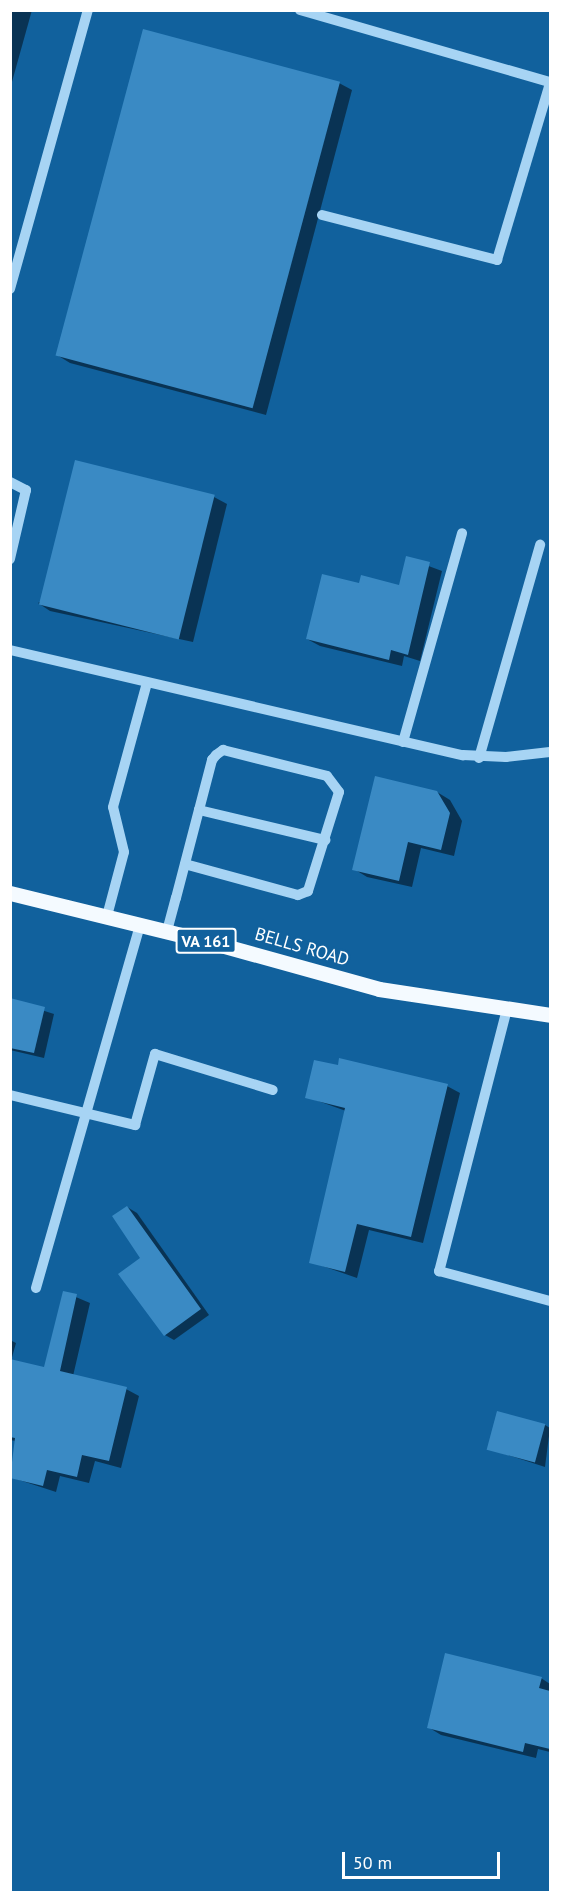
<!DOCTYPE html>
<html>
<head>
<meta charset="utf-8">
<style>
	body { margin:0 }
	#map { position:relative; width:561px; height:1903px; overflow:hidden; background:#11619d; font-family:"PT Sans",sans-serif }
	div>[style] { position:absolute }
	.shadow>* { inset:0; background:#0007 }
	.building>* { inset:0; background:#3a8ac4; transform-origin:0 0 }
	.minor>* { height:10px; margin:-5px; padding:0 5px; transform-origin:5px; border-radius:5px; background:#a7d4f4 }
	.major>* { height:15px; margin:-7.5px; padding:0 7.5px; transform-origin:7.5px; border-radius:7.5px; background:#f4faff }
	span { translate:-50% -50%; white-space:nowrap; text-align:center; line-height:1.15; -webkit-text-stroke:4.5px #11619d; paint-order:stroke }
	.shield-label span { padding:2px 4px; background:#11619d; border:2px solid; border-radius:4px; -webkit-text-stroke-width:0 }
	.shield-label { font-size:16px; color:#fff; font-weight:700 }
	.street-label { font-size:18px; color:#fff }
	.frame { position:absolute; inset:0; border:12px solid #fff; pointer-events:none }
	.scale { position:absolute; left:342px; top:1852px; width:158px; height:27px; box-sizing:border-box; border:3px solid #fff; border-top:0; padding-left:8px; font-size:18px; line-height:21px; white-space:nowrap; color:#fff; -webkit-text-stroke:4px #11619d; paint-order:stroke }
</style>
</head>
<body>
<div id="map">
	<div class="shadow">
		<div style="clip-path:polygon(10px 10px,32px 10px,10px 89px)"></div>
		<div style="clip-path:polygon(339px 83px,352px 90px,266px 415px,70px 363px,57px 355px)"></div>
		<div style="clip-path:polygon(214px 497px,227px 504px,193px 642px,50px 611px,38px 603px)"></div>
		<div style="clip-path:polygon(407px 558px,442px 571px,420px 661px,404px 656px,402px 666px,320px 646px,307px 639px,360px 585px,400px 587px)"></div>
		<div style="clip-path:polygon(437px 792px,450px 800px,462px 821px,454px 856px,421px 848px,412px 887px,367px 877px,354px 869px)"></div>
		<div style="clip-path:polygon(10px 1000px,54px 1014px,44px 1058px,10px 1050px)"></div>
		<div style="clip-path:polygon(447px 1086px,460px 1093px,423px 1243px,369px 1230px,357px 1278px,311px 1262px,346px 1111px,307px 1097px)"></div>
		<div style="clip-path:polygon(127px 1207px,137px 1213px,209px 1315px,174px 1340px,165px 1335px)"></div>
		<div style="clip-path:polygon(64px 1292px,90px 1303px,73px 1376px,126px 1389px,139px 1396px,121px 1468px,95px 1461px,89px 1483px,60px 1476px,56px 1492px,10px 1477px,16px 1441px,10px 1440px,10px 1340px,16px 1343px,11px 1361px,45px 1369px)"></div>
		<div style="clip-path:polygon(545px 1425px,550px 1428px,545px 1467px,489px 1449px)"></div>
		<div style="clip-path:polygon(541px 1678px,550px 1684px,550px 1752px,538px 1749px,536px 1758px,441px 1735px,428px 1727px)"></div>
	</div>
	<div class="building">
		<div style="left:143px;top:29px;width:204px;height:338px;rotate:15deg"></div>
		<div style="left:75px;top:460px;width:144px;height:149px;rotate:14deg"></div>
		<div style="clip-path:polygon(406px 556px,430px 562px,408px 655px,391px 650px,389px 660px,306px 639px,322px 574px,359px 583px,361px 575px,399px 585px)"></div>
		<div style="clip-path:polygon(375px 776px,437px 791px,450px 813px,441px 850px,408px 842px,399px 881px,352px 870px)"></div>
		<div style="clip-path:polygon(10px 998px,45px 1007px,34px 1053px,10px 1048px)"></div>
		<div style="clip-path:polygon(339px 1058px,448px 1084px,411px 1237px,357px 1224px,345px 1272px,309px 1263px,345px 1108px,305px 1098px,314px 1060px,338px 1065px)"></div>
		<div style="clip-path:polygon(127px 1206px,201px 1309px,164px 1336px,118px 1274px,140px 1258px,112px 1216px)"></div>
		<div style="clip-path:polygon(63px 1291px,77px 1294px,60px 1371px,127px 1387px,109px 1461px,82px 1455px,77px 1477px,47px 1470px,43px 1486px,10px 1478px,15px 1438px,10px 1437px,10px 1359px,44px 1367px)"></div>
		<div style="left:497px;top:1411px;width:50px;height:40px;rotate:15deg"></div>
		<div style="clip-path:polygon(445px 1653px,542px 1677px,539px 1688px,550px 1691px,550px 1749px,525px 1743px,523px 1752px,427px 1728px)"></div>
	</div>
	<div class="minor">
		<div style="left:300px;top:10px;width:260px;rotate:16.1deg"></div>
		<div style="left:322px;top:215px;width:181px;rotate:14.4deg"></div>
		<div style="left:497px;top:260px;width:185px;rotate:-73.3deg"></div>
		<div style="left:10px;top:289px;width:290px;rotate:-74.4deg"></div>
		<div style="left:10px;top:482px;width:18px;rotate:27deg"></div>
		<div style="left:26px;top:490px;width:71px;rotate:103.1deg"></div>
		<div style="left:10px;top:650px;width:465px;rotate:13.1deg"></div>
		<div style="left:463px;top:755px;width:43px;rotate:2.7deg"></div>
		<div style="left:506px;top:757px;width:44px;rotate:-6.5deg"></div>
		<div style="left:403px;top:742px;width:217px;rotate:-74.2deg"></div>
		<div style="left:479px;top:758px;width:222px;rotate:-74deg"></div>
		<div style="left:199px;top:810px;width:130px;rotate:13.4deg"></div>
		<div style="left:107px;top:916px;width:66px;rotate:-75.1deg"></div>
		<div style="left:124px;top:852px;width:46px;rotate:-103.7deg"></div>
		<div style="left:113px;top:807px;width:129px;rotate:-74.7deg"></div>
		<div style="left:167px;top:931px;width:34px;rotate:-75deg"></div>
		<div style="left:176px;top:898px;width:91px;rotate:-75.4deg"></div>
		<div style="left:199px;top:810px;width:52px;rotate:-75.4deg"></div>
		<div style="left:212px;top:760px;width:6px;rotate:-51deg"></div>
		<div style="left:216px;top:755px;width:9px;rotate:-36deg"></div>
		<div style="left:223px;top:750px;width:107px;rotate:14deg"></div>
		<div style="left:327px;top:776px;width:20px;rotate:53deg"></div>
		<div style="left:339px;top:792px;width:104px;rotate:107.4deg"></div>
		<div style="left:308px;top:891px;width:11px;rotate:158deg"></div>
		<div style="left:298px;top:895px;width:117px;rotate:-164.7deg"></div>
		<div style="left:507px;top:1009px;width:271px;rotate:104.5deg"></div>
		<div style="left:439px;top:1271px;width:115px;rotate:15.1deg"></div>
		<div style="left:10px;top:1095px;width:129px;rotate:13.5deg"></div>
		<div style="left:135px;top:1125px;width:74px;rotate:-74.3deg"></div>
		<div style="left:155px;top:1054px;width:123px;rotate:17deg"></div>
		<div style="left:36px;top:1288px;width:378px;rotate:-74deg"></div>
	</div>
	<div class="major">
		<div style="left:10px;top:893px;width:206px;rotate:13.8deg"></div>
		<div style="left:210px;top:942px;width:175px;rotate:15.5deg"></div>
		<div style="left:379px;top:989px;width:173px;rotate:8.6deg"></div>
	</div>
	<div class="shield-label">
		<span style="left:206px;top:941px">VA 161</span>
	</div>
	<div class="street-label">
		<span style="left:302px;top:947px;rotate:16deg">BELLS ROAD</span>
	</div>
	<div class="frame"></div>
	<div class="scale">50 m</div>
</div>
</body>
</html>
